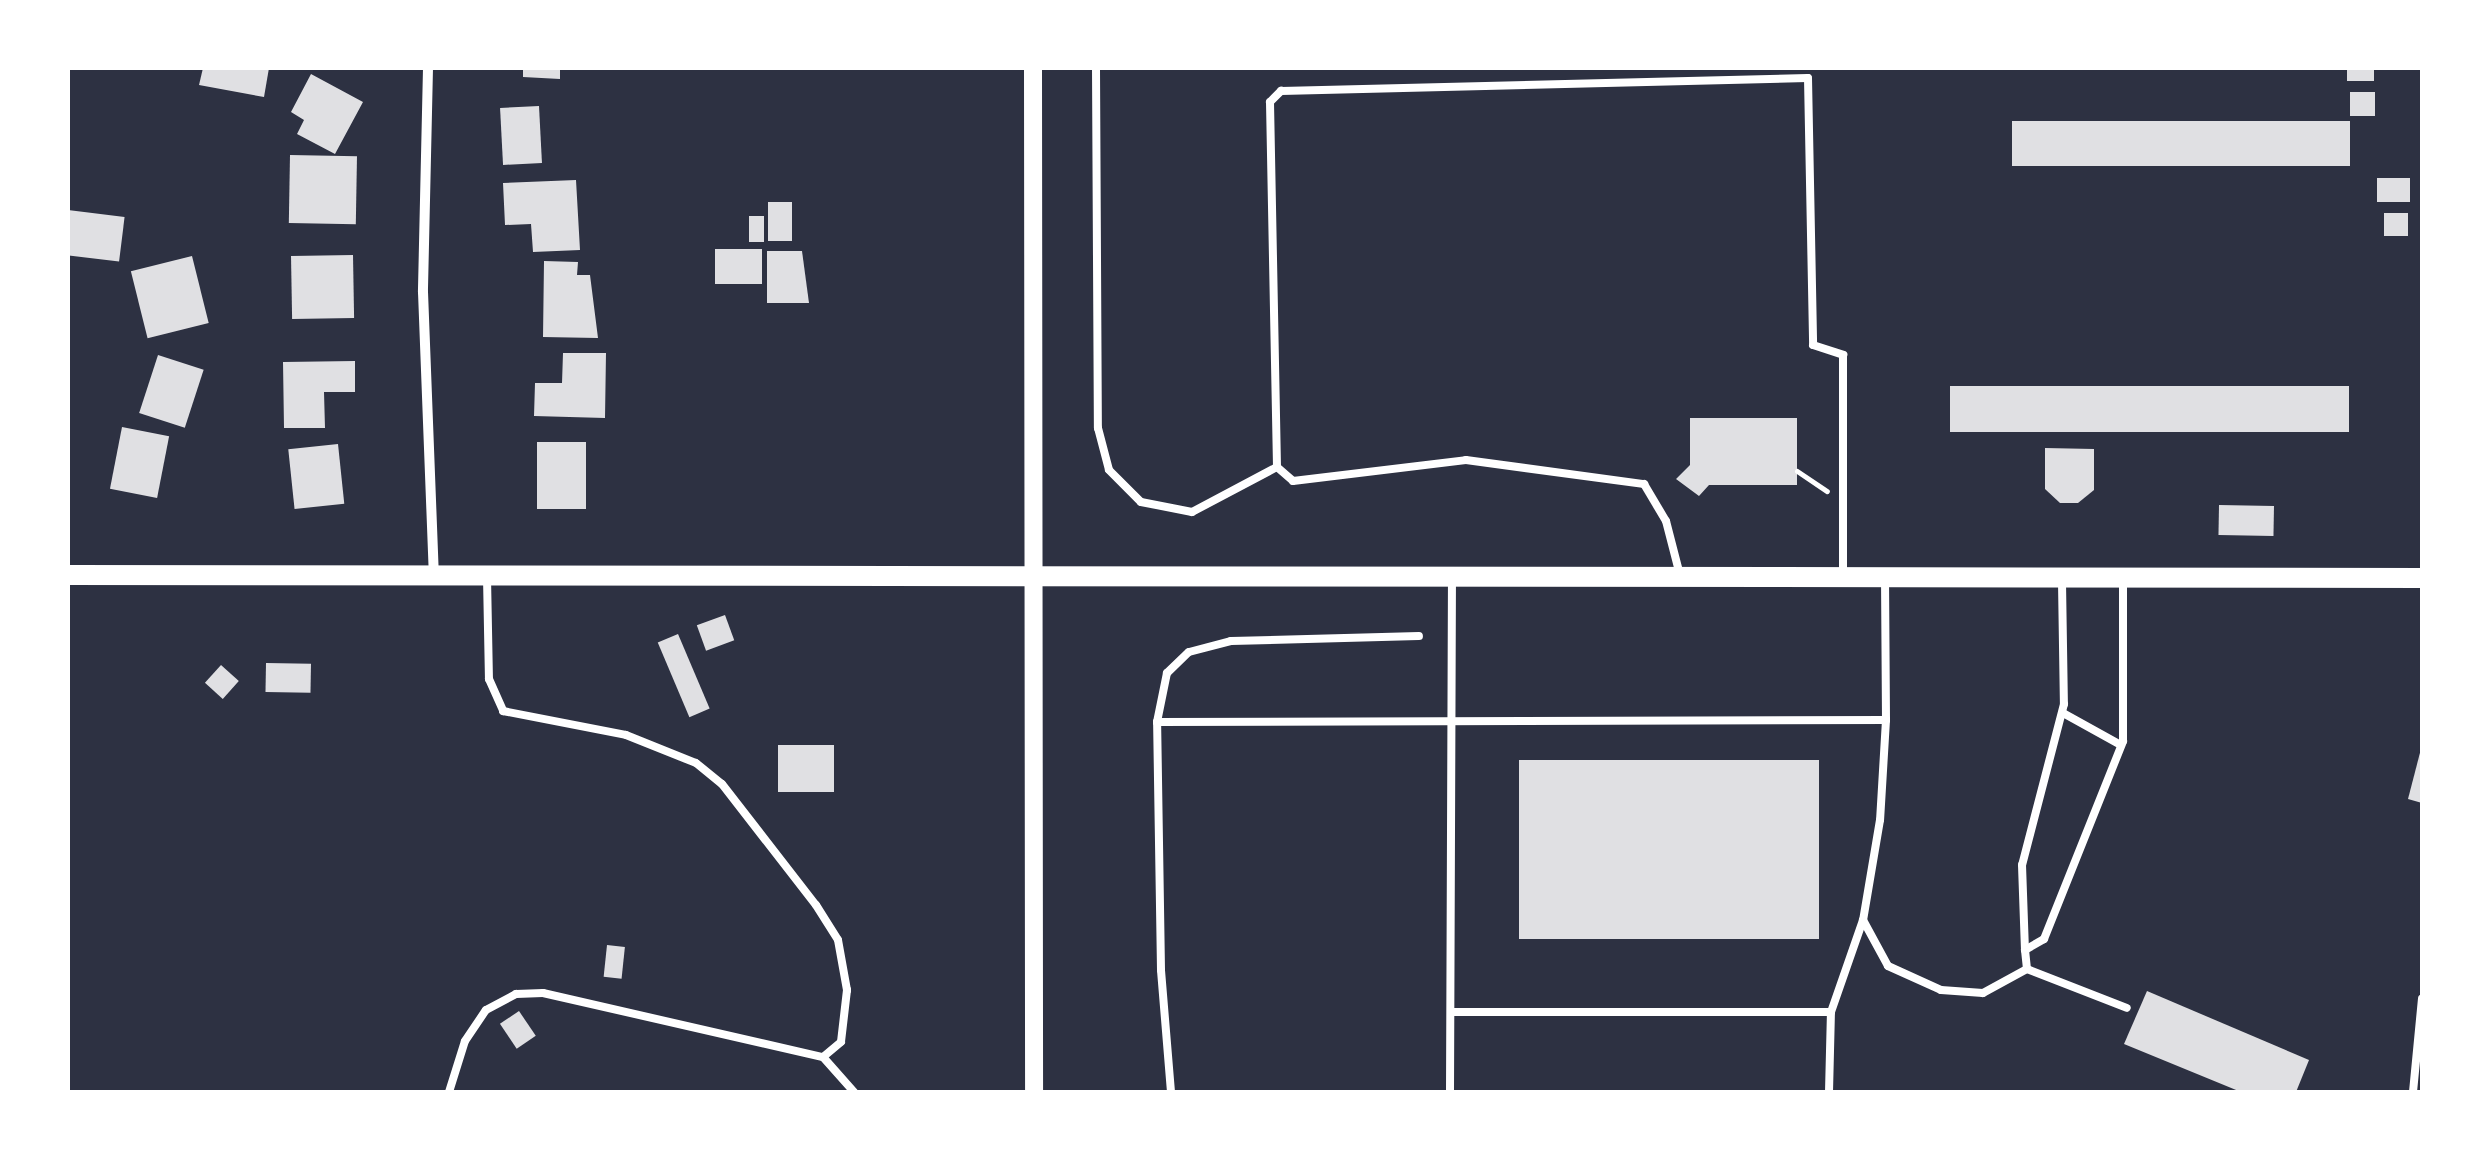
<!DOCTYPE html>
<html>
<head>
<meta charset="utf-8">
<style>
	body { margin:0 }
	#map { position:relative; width:2490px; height:1160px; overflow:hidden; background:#2d3142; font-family:"Sofia Sans Condensed",sans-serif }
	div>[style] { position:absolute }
	.building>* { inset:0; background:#e0e0e3; transform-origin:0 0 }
	.path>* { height:5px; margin:-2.5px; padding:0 2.5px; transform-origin:2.5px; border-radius:2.5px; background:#fff }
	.service>* { height:8px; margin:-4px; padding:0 4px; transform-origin:4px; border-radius:4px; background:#fff }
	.minor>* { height:10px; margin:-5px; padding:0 5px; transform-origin:5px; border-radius:5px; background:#fff }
	.tertiary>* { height:18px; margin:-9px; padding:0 9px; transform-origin:9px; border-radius:9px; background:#fff }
	.secondary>* { height:20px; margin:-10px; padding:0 10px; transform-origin:10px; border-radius:10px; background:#fff }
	span { translate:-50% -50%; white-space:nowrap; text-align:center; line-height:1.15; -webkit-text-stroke:9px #fff; paint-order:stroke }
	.frame { position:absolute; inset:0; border:70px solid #fff; pointer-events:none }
</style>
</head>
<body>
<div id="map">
	<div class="building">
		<div style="clip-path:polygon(203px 68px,269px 68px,264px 97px,199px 85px)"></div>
		<div style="clip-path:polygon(523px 68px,560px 68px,560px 79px,523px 77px)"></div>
		<div style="left:2347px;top:68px;width:27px;height:13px"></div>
		<div style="clip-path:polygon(311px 74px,363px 102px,335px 154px,297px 134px,304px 120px,291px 112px)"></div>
		<div style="left:2350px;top:92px;width:25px;height:24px"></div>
		<div style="left:539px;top:106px;width:57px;height:39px;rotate:87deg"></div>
		<div style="left:2012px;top:121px;width:338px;height:45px"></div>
		<div style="left:290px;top:155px;width:67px;height:68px;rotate:1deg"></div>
		<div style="left:2377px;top:178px;width:33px;height:24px"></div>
		<div style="clip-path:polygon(576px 180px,580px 250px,533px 252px,531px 224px,505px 225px,503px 183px)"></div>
		<div style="left:792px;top:202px;width:39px;height:24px;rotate:90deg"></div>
		<div style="left:68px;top:210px;width:57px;height:45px;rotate:7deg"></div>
		<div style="left:2384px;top:213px;width:24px;height:23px"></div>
		<div style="left:749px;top:216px;width:15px;height:26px"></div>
		<div style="left:715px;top:249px;width:47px;height:35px"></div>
		<div style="clip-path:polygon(767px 251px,802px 251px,809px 303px,767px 303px)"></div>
		<div style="left:353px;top:255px;width:63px;height:62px;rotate:89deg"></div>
		<div style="left:192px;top:256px;width:69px;height:63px;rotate:76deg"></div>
		<div style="clip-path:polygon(544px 261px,578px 262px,577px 275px,590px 275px,598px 338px,543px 337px)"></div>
		<div style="clip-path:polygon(563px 353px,606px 353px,605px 418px,534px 416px,535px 383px,562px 383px)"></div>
		<div style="left:158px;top:355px;width:48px;height:61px;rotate:18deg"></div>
		<div style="clip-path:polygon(355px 361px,355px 392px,324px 392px,325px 428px,284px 428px,283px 362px)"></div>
		<div style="left:1950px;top:386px;width:399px;height:46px"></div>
		<div style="clip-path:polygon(1690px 418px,1797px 418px,1797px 485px,1709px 485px,1699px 496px,1676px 479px,1690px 465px)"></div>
		<div style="left:122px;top:427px;width:48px;height:63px;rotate:11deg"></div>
		<div style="left:537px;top:442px;width:49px;height:67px"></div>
		<div style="left:338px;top:444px;width:60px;height:50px;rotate:84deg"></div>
		<div style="clip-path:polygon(2045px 448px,2094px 449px,2094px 490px,2078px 503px,2060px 503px,2045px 489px)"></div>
		<div style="left:2219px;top:505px;width:55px;height:30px;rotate:1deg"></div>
		<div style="left:725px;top:615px;width:27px;height:30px;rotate:70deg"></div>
		<div style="left:678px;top:634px;width:81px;height:22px;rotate:67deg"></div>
		<div style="left:266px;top:663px;width:45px;height:29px;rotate:1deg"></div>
		<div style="left:221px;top:665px;width:24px;height:24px;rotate:42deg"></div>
		<div style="left:778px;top:745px;width:56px;height:47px"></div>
		<div style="clip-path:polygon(2422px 745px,2422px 803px,2408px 799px)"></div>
		<div style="left:1519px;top:760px;width:300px;height:179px"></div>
		<div style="left:607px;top:945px;width:18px;height:32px;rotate:6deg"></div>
		<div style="clip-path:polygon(2147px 991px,2309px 1060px,2296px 1092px,2241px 1092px,2124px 1044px)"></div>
		<div style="left:519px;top:1011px;width:30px;height:23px;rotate:56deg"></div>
	</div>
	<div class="path">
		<div style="left:1797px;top:471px;width:36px;rotate:34deg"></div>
	</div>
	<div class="service">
		<div style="left:1096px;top:68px;width:360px;rotate:89.7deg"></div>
		<div style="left:1098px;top:428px;width:43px;rotate:75.3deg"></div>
		<div style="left:1109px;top:470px;width:45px;rotate:45deg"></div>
		<div style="left:1141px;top:502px;width:52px;rotate:11.1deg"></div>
		<div style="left:1192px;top:512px;width:96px;rotate:-27.9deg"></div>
		<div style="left:1277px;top:467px;width:21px;rotate:41deg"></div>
		<div style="left:1293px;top:481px;width:174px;rotate:-6.9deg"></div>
		<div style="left:1466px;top:460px;width:180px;rotate:7.7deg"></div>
		<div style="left:1644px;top:484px;width:43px;rotate:59.3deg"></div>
		<div style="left:1666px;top:521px;width:56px;rotate:75.5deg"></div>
		<div style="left:1277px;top:467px;width:365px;rotate:-91.1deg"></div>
		<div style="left:1270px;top:102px;width:16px;rotate:-45deg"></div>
		<div style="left:1281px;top:91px;width:527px;rotate:-1.41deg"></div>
		<div style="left:1808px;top:78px;width:267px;rotate:88.9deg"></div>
		<div style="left:1813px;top:345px;width:32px;rotate:18deg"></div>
		<div style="left:1843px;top:355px;width:219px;rotate:90deg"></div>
		<div style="left:487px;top:577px;width:102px;rotate:88.9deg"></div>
		<div style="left:489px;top:679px;width:35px;rotate:66deg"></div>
		<div style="left:503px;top:711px;width:125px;rotate:11deg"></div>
		<div style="left:626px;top:735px;width:75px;rotate:21.8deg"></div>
		<div style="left:696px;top:763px;width:33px;rotate:39deg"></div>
		<div style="left:722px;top:784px;width:153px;rotate:52.2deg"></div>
		<div style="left:816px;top:905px;width:41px;rotate:57.8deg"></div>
		<div style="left:838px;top:940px;width:51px;rotate:79.8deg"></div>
		<div style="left:847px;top:990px;width:52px;rotate:96.6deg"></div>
		<div style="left:841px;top:1042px;width:23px;rotate:140deg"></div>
		<div style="left:2062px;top:582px;width:122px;rotate:89.1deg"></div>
		<div style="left:2064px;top:704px;width:166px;rotate:104.6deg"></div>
		<div style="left:2022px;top:865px;width:85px;rotate:88deg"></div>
		<div style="left:2025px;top:950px;width:22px;rotate:-30deg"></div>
		<div style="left:2044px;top:939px;width:213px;rotate:-68.2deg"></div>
		<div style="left:2123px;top:741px;width:162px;rotate:-90deg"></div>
		<div style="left:2063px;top:713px;width:66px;rotate:28.9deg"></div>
		<div style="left:1886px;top:720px;width:100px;rotate:93.4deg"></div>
		<div style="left:1880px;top:820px;width:101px;rotate:99.6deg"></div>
		<div style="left:1863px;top:920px;width:52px;rotate:61.5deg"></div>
		<div style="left:1888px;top:966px;width:58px;rotate:24.4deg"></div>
		<div style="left:1941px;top:990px;width:42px;rotate:4.1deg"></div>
		<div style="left:1983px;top:993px;width:50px;rotate:-28.6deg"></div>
		<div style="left:1157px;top:722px;width:729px;rotate:-0.16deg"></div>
		<div style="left:1886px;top:720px;width:139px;rotate:-90.4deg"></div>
		<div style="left:2025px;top:950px;width:19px;rotate:84deg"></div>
		<div style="left:2027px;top:969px;width:107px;rotate:21.3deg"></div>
		<div style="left:1452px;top:1012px;width:379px"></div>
		<div style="left:449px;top:1092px;width:53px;rotate:-72.6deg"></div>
		<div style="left:465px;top:1041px;width:37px;rotate:-56deg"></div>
		<div style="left:486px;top:1010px;width:34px;rotate:-28deg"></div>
		<div style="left:516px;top:994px;width:27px;rotate:-2deg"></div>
		<div style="left:543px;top:993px;width:287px;rotate:12.9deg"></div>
		<div style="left:823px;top:1057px;width:47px;rotate:48.5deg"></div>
		<div style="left:1171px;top:1092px;width:122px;rotate:-94.7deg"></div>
		<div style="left:1161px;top:970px;width:248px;rotate:-90.9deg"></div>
		<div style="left:1157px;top:722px;width:50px;rotate:-78.5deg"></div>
		<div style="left:1167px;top:673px;width:30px;rotate:-44deg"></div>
		<div style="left:1189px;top:652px;width:43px;rotate:-14.7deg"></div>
		<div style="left:1231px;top:641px;width:188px;rotate:-1.5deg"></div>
		<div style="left:1450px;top:1092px;width:515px;rotate:-89.78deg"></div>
		<div style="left:1829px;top:1092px;width:80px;rotate:-88.6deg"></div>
		<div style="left:1831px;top:1012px;width:97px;rotate:-70.8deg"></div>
		<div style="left:2413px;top:1092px;width:94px;rotate:-84.5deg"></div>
	</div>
	<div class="minor">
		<div style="left:428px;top:68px;width:224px;rotate:91.3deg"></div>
		<div style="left:423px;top:292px;width:281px;rotate:87.8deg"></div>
	</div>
	<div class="tertiary">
		<div style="left:1033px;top:68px;width:1024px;rotate:89.94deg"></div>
	</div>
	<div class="secondary">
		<div style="left:68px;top:575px;width:2354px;rotate:0.07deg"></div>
	</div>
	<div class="frame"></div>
</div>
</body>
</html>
